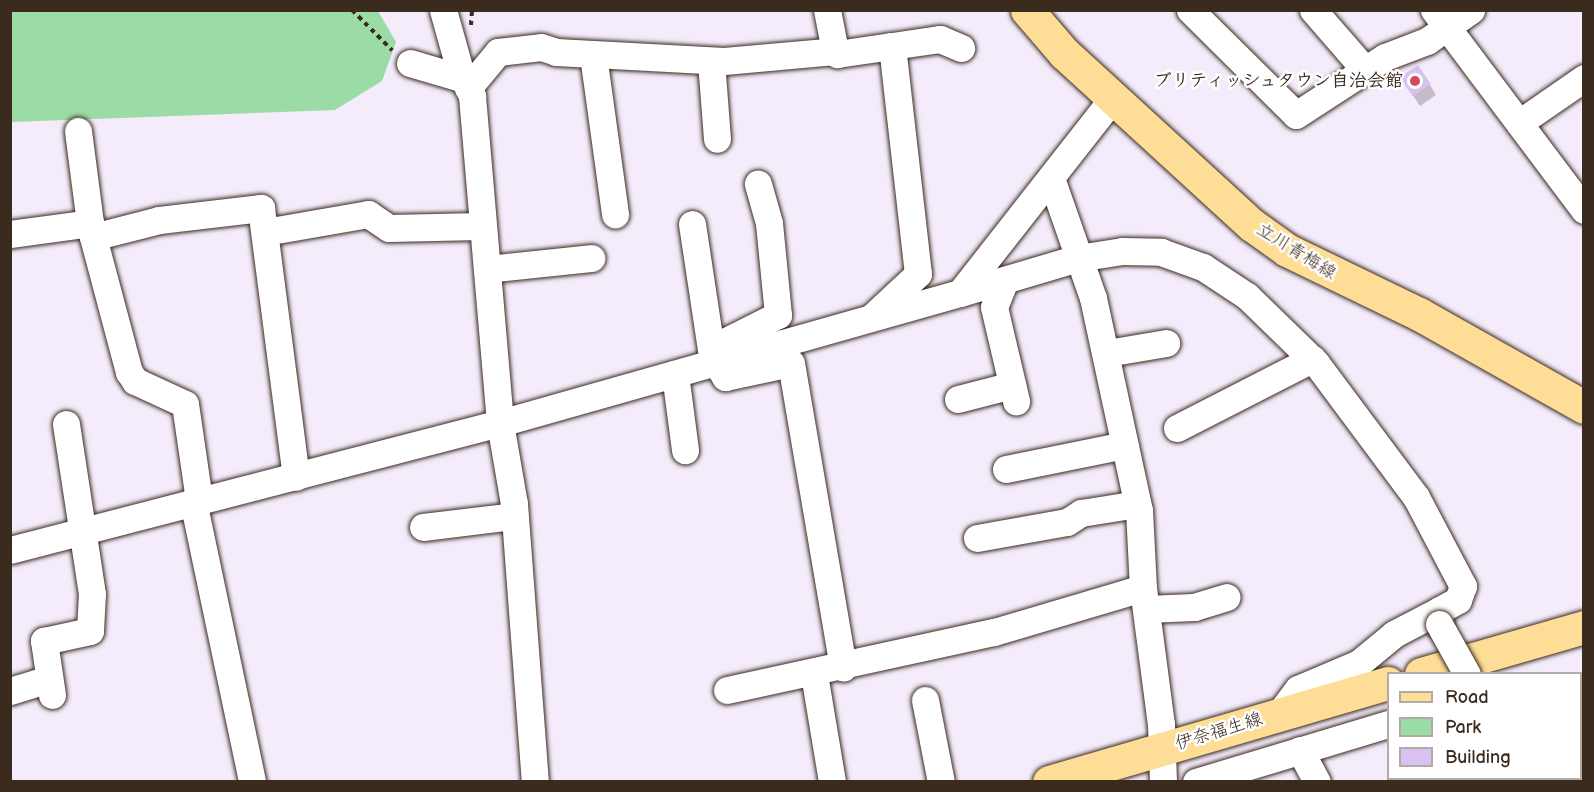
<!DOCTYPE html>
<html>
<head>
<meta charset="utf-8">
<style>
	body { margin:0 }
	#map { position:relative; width:1594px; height:792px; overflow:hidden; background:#f4ecfb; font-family:"Balsamiq Sans","Klee One",sans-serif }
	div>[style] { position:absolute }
	.green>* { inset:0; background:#9adba6 }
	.shadow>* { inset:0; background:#0003 }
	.building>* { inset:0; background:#d9c1f1; transform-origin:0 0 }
	.path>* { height:4px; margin-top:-2px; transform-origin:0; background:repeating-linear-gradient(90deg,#3b2a1e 0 4.5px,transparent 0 9px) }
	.roads { filter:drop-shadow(0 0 2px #3b2a1e) drop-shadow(0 0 2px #3b2a1e) }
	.minor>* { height:27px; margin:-13.5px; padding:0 13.5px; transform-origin:13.5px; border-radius:13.5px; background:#fff }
	.major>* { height:33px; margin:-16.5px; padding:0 16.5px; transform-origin:16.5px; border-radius:16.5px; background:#fedd96 }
	.bridges { filter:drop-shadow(0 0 2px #3b2a1e) drop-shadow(0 0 2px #3b2a1e) }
	.minor-bridge>* { height:27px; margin:-13.5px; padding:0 13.5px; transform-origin:13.5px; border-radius:13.5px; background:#fff }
	.dots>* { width:16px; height:16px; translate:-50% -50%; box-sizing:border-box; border:3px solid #fff; border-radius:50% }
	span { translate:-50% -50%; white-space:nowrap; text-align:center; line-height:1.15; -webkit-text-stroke:5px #fff; paint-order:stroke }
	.poi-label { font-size:18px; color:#3b2a1e; font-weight:700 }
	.right { translate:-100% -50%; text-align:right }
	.street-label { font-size:18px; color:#3b2a1e }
	.frame { position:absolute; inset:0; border:12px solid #3b2a1e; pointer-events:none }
	.legend { position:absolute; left:1387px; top:672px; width:195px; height:108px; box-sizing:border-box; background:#fff; border:2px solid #b1aaa5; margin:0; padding:8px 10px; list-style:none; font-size:18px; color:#3b2a1e }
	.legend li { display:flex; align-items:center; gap:12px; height:30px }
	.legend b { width:30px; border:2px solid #b1aaa5 }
</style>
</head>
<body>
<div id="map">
	<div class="green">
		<div style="clip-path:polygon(10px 11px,378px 11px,396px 42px,382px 81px,335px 110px,11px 122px)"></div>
	</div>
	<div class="shadow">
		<div style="clip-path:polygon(1430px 85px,1436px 95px,1420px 106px,1408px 88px)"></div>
	</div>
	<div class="building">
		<div style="left:1418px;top:65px;width:23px;height:22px;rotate:56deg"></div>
	</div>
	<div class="path">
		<div style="left:352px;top:10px;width:57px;rotate:45deg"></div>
		<div style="left:471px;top:25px;width:15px;rotate:-86deg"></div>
	</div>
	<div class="roads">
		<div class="minor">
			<div style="left:443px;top:10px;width:63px;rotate:74.4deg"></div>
			<div style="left:460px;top:71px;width:28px;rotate:64deg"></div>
			<div style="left:472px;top:96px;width:328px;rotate:85.1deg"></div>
			<div style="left:500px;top:423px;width:82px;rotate:80.2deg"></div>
			<div style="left:514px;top:504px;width:279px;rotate:85.7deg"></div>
			<div style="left:1190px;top:10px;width:149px;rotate:44.7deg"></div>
			<div style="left:1296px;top:115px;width:106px;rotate:-33.1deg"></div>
			<div style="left:1385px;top:57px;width:45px;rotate:-20.9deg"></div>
			<div style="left:1427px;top:41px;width:54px;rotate:-35.2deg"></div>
			<div style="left:1313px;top:10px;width:81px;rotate:49deg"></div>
			<div style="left:1434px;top:10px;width:250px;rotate:53.1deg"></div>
			<div style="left:892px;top:46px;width:49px;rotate:-8.3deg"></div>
			<div style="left:940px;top:39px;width:23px;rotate:23deg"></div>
			<div style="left:835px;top:51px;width:4px;rotate:56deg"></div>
			<div style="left:837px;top:54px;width:56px;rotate:-8.3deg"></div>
			<div style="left:892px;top:46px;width:229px;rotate:83.5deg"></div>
			<div style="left:918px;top:274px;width:62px;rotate:137deg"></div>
			<div style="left:593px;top:55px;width:161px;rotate:82.1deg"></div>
			<div style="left:711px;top:61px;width:78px;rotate:85.6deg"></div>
			<div style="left:410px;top:63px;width:56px;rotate:16.5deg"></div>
			<div style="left:468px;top:88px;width:47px;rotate:-50.2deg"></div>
			<div style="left:498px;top:52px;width:43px;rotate:-6.6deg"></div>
			<div style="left:541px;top:47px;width:16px;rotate:18deg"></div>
			<div style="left:556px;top:52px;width:168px;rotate:3.1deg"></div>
			<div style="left:724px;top:61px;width:111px;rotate:-5.1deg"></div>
			<div style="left:835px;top:51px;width:42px;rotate:-101deg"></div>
			<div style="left:1519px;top:123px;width:79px;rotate:-34.7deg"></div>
			<div style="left:78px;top:131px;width:93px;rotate:82.6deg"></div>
			<div style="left:1051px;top:178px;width:127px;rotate:70.7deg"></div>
			<div style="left:1093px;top:298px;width:217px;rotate:77.8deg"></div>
			<div style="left:1139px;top:510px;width:78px;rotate:87.1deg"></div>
			<div style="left:1143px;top:588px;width:137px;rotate:82.5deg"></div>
			<div style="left:1161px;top:724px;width:58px;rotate:88deg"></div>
			<div style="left:692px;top:224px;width:134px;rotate:81.4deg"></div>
			<div style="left:712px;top:356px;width:25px;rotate:58deg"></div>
			<div style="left:725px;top:377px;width:67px;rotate:-12deg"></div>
			<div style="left:791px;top:363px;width:309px;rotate:80.3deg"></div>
			<div style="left:265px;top:232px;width:105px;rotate:-9.9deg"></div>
			<div style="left:368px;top:214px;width:25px;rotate:34deg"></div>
			<div style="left:389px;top:228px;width:92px;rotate:-1.2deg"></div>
			<div style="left:10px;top:234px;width:81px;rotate:-7.8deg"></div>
			<div style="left:90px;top:223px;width:14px;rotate:78deg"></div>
			<div style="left:93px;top:237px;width:68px;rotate:-14.4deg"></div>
			<div style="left:159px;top:220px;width:103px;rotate:-6.7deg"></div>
			<div style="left:261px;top:208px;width:271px;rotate:82.6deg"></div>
			<div style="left:93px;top:237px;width:140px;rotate:75.1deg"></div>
			<div style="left:129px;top:372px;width:11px;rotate:56deg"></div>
			<div style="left:135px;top:381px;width:55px;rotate:24.7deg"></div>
			<div style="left:185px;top:404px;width:97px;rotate:81.7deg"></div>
			<div style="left:487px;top:269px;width:105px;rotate:-6deg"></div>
			<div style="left:1005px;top:280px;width:29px;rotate:112deg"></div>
			<div style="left:994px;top:307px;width:97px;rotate:76.8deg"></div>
			<div style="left:960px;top:293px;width:123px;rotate:-16.5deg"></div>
			<div style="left:1078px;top:258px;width:45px;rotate:-9deg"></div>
			<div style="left:1122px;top:251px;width:39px;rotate:1deg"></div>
			<div style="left:1161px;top:252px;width:45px;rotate:19.7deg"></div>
			<div style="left:1203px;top:267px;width:53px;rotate:33.4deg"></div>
			<div style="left:1247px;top:296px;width:96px;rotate:44.2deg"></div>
			<div style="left:1316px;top:363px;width:167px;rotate:53.3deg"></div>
			<div style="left:1416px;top:497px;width:101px;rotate:62.2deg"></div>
			<div style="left:1463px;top:586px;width:15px;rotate:110deg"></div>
			<div style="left:1458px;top:600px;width:21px;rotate:151deg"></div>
			<div style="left:1440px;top:610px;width:14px;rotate:94deg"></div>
			<div style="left:1107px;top:353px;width:60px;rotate:-9.6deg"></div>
			<div style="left:716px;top:362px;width:18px;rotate:-77deg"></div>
			<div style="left:720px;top:344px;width:65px;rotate:-26.6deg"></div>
			<div style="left:778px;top:315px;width:92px;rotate:-95.6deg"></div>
			<div style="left:769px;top:223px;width:41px;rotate:-105.8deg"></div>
			<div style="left:675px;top:374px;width:77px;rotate:82.5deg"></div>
			<div style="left:958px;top:399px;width:56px;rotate:-14.5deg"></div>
			<div style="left:1177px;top:428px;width:152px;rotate:-27.1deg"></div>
			<div style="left:1006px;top:469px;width:121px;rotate:-11.4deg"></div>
			<div style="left:193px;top:501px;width:287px;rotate:78.1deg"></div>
			<div style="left:423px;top:527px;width:92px;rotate:-6.9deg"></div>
			<div style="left:977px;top:538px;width:91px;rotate:-10.1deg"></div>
			<div style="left:1067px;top:522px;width:17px;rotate:-33deg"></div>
			<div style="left:1081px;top:513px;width:57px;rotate:-9.1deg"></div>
			<div style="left:10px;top:550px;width:506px;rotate:-14.53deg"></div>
			<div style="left:500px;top:423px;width:478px;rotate:-15.8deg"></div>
			<div style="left:960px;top:293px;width:248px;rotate:-51.9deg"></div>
			<div style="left:1146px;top:609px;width:48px;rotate:-2.4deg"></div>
			<div style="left:1194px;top:607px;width:34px;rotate:-17deg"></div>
			<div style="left:814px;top:674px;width:109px;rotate:80.5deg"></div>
			<div style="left:727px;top:690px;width:273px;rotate:-12.3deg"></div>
			<div style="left:994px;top:632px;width:155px;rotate:-16.5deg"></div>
			<div style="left:10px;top:691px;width:41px;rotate:-17.1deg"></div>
			<div style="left:52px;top:695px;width:55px;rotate:-98.4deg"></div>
			<div style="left:44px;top:641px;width:47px;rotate:-12.3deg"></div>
			<div style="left:90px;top:631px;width:37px;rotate:-87deg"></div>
			<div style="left:92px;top:594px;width:172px;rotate:-98.7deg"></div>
			<div style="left:925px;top:700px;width:84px;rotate:79deg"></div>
			<div style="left:1279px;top:714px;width:31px;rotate:-53deg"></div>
			<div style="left:1298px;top:689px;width:66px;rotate:-23.1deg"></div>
			<div style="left:1359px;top:663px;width:45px;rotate:-39.6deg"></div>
			<div style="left:1394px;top:634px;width:52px;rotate:-27.6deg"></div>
			<div style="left:1580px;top:746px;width:4px;rotate:27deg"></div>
			<div style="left:1300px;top:750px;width:36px;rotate:62deg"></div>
			<div style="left:1580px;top:772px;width:5px;rotate:-37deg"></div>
			<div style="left:1196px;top:782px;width:201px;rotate:-16.8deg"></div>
		</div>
		<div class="major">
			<div style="left:1027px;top:10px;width:57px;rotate:49.3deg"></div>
			<div style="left:1064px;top:53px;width:255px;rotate:42.5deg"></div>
			<div style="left:1252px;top:225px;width:43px;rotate:35.5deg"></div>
			<div style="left:1287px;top:250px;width:147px;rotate:25.9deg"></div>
			<div style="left:1419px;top:314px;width:189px;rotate:29.4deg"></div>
			<div style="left:1421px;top:674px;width:170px;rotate:-16.1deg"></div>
			<div style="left:1049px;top:782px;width:353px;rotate:-16.3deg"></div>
		</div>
	</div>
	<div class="bridges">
		<div class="minor-bridge">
			<div style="left:1439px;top:624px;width:57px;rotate:60.8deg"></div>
		</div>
	</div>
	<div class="dots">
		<div style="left:1415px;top:81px;background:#d1495b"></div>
	</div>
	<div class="poi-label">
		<span class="right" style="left:1403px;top:81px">ブリティッシュタウン自治会館</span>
	</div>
	<div class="street-label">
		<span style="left:1296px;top:252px;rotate:32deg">立川青梅線</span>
		<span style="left:1219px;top:732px;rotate:-17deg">伊奈福生線</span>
	</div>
	<div class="frame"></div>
	<ul class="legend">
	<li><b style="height:8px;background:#fedd96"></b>Road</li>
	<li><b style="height:16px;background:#9adba6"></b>Park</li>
	<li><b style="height:16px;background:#d9c1f1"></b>Building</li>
	</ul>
</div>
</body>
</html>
